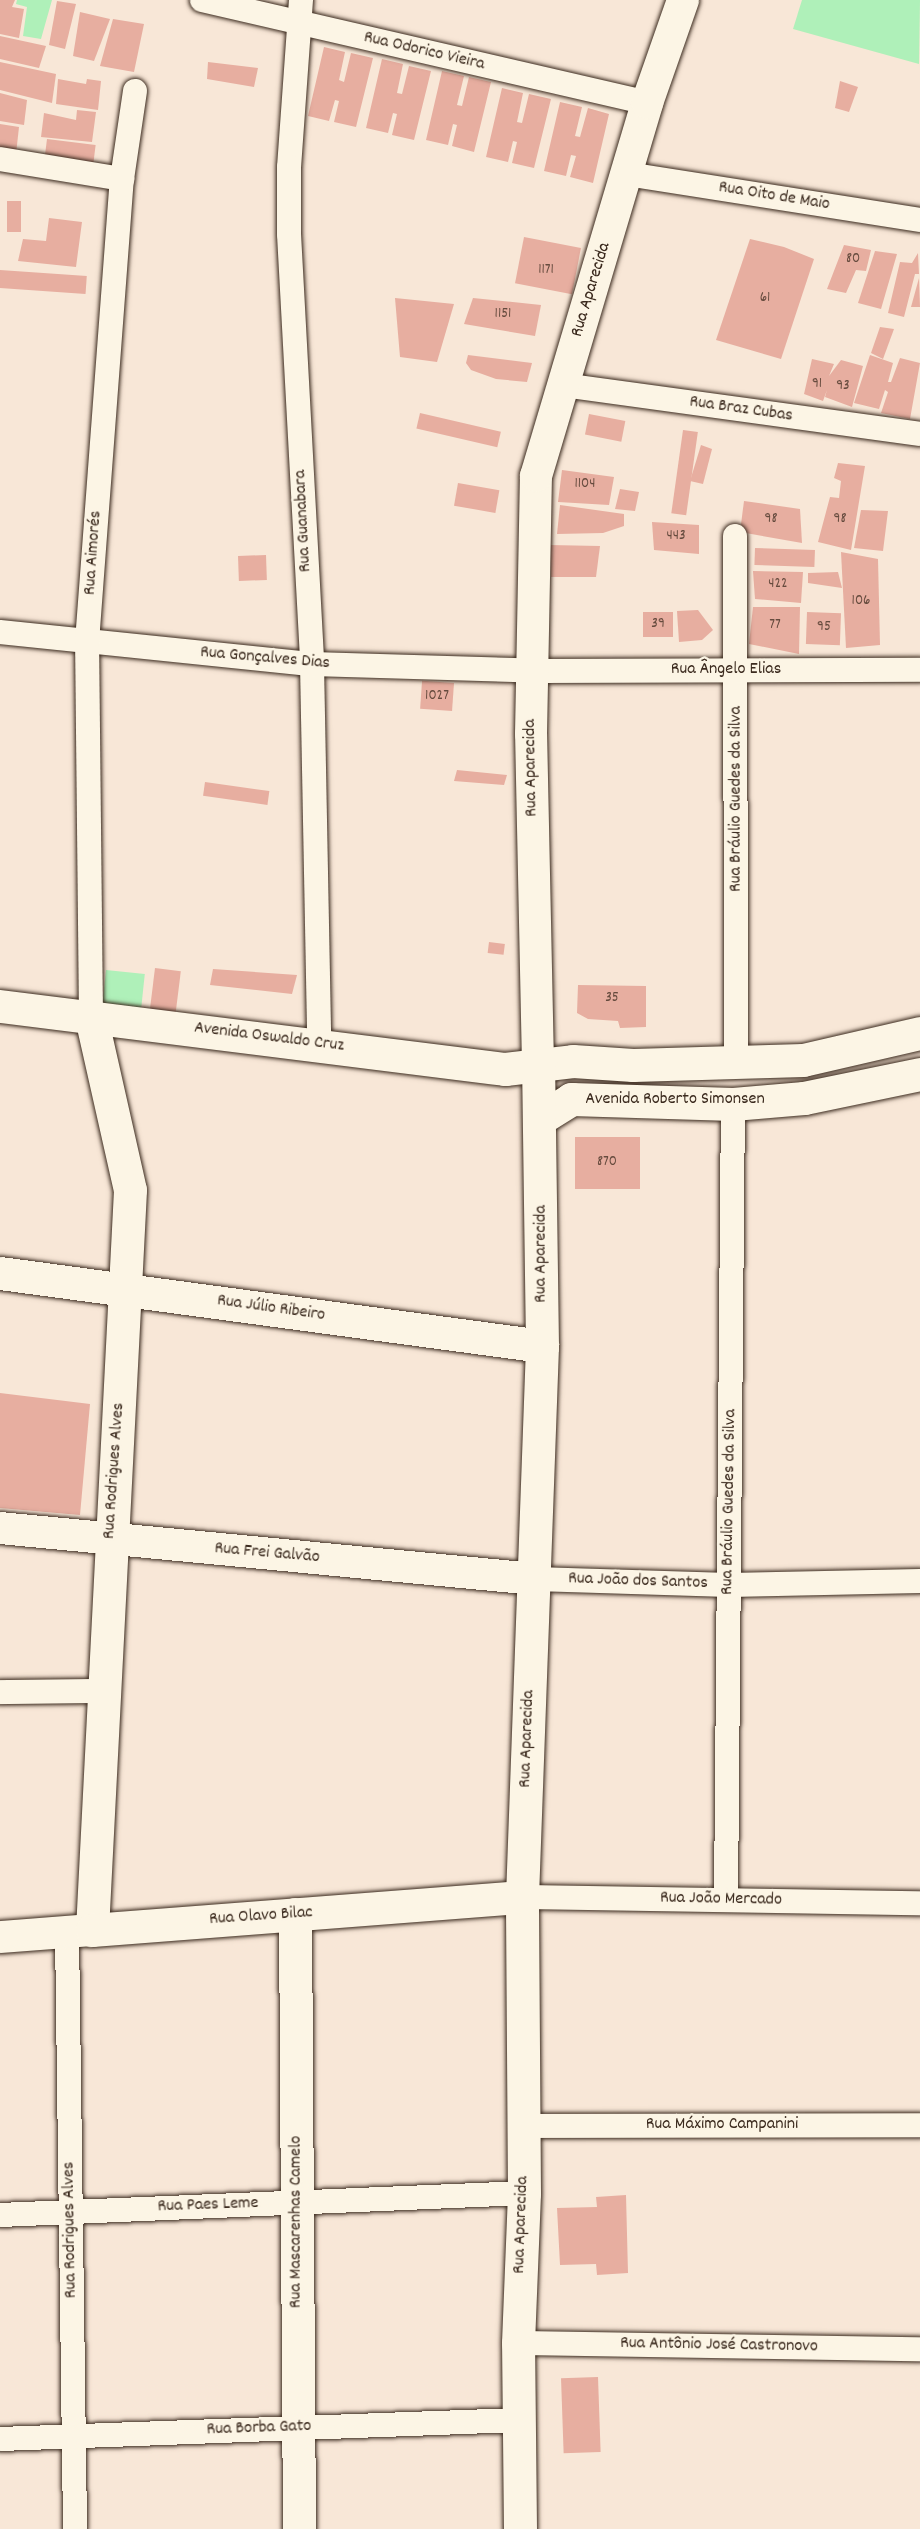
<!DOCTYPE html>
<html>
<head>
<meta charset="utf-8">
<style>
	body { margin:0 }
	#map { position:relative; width:920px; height:2529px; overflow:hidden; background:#f8e7d7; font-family:Dekko,sans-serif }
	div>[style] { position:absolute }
	.green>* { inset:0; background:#aff0b9; transform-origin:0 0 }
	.building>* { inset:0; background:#e7aea0; transform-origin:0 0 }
	.roads { filter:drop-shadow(0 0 2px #3b2a1e) drop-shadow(0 0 2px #3b2a1e) }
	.minor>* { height:24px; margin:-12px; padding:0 12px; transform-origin:12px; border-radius:12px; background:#fcf5e5 }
	.tertiary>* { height:32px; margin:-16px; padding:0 16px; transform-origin:16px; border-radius:16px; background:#fcf5e5 }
	.secondary>* { height:33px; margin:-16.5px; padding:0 16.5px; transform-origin:16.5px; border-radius:16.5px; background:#fcf5e5 }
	span { translate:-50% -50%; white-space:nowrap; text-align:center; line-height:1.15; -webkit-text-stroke:4.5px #fcf5e5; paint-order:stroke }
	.number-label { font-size:15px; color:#664b3e }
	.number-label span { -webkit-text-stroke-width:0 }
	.street-label { font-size:18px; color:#3b2a1e }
</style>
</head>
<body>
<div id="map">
	<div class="green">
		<div style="clip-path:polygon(17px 0,52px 0,41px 39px,23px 36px,27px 7px,16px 4px)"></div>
		<div style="clip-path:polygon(802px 0,920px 0,919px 64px,793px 29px)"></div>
		<div style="left:106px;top:970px;width:39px;height:34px;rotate:6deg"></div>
	</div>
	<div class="building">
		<div style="clip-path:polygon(0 0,15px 0,12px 7px,24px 9px,19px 38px,0 34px)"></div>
		<div style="clip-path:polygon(57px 1px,76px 4px,65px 49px,49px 45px)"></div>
		<div style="clip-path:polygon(80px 12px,110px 19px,94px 61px,73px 56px)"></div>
		<div style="clip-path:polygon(113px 19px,144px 24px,134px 72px,100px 66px)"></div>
		<div style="clip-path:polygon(0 36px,46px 46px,39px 68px,0 59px)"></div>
		<div style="clip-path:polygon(324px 47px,345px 52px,339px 80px,344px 82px,351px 53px,373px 58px,356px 127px,334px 122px,339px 101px,335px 100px,329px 121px,308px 116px)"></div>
		<div style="clip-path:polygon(382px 59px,403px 64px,397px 93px,402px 94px,409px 66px,431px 71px,414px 140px,392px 135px,397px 114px,393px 113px,388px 133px,366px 128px)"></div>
		<div style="clip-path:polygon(0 62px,56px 74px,52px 103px,0 90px)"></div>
		<div style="clip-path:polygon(208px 62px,258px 68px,254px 87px,207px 79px)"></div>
		<div style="clip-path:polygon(442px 71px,464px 76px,457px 105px,462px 106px,469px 77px,491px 82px,474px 152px,452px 146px,457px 125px,453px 124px,448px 145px,426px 140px)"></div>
		<div style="clip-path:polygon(58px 79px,86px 84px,87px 79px,101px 81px,98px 110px,56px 104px)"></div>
		<div style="clip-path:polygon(840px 81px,858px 87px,849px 112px,835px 108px)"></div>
		<div style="clip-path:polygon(502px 88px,523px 93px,517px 122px,522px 123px,529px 94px,551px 99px,534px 168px,512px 163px,517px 142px,513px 141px,508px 162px,486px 157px)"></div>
		<div style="clip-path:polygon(0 93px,27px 100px,24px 125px,0 121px)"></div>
		<div style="clip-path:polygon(560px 102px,582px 107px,575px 136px,580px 137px,588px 108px,609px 114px,593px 183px,570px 177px,576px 156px,571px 155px,566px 176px,544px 171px)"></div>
		<div style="clip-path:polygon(77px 110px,96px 112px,92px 142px,41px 137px,44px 113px,76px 120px)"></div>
		<div style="clip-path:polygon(0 124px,19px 127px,16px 154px,0 152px)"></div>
		<div style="left:47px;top:139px;width:49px;height:25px;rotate:7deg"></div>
		<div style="left:7px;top:201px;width:14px;height:31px"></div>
		<div style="clip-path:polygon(49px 218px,82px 222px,76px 267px,18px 261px,23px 239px,46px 241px)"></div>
		<div style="left:524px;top:237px;width:58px;height:47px;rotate:11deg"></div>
		<div style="clip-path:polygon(750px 239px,784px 247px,814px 259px,781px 359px,716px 340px)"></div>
		<div style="clip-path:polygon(844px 245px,871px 250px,866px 271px,856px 270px,846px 293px,827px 289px)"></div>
		<div style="clip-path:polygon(875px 251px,897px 254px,881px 309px,858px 303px)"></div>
		<div style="clip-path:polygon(918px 253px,919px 274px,915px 274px,904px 317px,888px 313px,900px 262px,912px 263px)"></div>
		<div style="left:0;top:270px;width:87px;height:18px;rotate:4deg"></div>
		<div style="clip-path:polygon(919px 278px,920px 307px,911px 307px)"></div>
		<div style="clip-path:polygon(395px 298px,454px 304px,437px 362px,400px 357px)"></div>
		<div style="clip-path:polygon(473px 298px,541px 305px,535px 336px,464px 324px)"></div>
		<div style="clip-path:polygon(880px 327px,894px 329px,883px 359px,871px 353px)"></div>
		<div style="clip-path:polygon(468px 355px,532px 363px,527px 382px,496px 379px,471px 370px,466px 363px)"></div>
		<div style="clip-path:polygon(870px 355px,893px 363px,888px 382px,891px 382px,900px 358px,920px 363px,910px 419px,881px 413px,888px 392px,885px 390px,879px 409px,854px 403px)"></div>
		<div style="clip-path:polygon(812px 359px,834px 364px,829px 376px,841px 360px,863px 366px,852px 407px,825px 397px,827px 390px,823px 401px,804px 394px)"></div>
		<div style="left:420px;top:413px;width:83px;height:16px;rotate:13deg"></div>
		<div style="left:589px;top:414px;width:37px;height:21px;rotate:11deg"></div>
		<div style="left:683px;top:430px;width:15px;height:84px;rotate:8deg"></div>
		<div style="clip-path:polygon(701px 445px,712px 449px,703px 484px,690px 481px)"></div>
		<div style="clip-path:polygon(838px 463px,865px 466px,851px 550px,818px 542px,830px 497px,839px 498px,841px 481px,834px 478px)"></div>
		<div style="clip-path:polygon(562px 470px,614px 477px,609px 505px,558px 502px)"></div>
		<div style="left:458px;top:483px;width:42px;height:23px;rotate:10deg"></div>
		<div style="clip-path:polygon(620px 489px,639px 492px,635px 511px,615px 509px)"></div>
		<div style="clip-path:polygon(744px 501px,800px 509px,802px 543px,740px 532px)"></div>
		<div style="clip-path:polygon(560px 505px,624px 514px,624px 526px,603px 533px,557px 534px)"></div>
		<div style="clip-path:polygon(861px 510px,888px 511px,883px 551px,854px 548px)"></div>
		<div style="clip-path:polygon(652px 522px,699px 525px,699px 554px,654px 550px)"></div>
		<div style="clip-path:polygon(549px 545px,600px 546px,596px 577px,551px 577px)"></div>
		<div style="left:755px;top:548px;width:60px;height:17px;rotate:2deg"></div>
		<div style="clip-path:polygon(841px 552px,878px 559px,880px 645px,846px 648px)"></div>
		<div style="left:266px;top:555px;width:25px;height:28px;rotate:88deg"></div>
		<div style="clip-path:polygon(753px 571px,803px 572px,801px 603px,755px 599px)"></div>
		<div style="clip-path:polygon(838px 572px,842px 588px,808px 583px,808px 573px)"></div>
		<div style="clip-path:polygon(753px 607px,800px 607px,799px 654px,749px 644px)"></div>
		<div style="clip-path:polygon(698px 610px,713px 630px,702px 640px,679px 642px,677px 611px)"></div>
		<div style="left:643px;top:612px;width:30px;height:25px"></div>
		<div style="left:807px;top:612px;width:34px;height:32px;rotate:2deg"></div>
		<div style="left:454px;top:683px;width:28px;height:32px;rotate:94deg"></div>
		<div style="clip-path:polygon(457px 770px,507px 775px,504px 785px,454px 781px)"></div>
		<div style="left:205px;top:782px;width:65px;height:14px;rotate:8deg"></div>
		<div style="left:489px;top:942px;width:16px;height:11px;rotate:7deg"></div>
		<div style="left:155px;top:968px;width:26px;height:43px;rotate:7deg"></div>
		<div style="clip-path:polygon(213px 969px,297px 975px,292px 994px,210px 985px)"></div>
		<div style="clip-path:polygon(578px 985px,646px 986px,646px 1027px,620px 1028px,618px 1021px,588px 1019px,577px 1013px)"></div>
		<div style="left:575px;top:1137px;width:65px;height:52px"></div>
		<div style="clip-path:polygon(0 1393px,90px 1404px,80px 1515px,0 1508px)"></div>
		<div style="clip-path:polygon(626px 2195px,628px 2273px,597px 2275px,596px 2264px,560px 2265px,557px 2208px,597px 2207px,596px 2197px)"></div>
		<div style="left:598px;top:2377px;width:75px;height:37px;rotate:88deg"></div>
	</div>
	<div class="roads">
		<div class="minor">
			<div style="left:202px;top:0;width:457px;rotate:13deg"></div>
			<div style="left:301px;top:0;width:167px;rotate:94.1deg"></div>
			<div style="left:289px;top:167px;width:67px;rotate:90deg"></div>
			<div style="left:289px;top:234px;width:431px;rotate:86.9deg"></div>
			<div style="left:312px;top:664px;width:379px;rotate:88.9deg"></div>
			<div style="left:0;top:159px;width:124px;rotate:9.3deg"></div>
			<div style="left:627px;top:174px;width:297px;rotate:8.9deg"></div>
			<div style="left:563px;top:385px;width:360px;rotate:7.8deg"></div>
			<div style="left:735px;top:536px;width:527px;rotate:89.89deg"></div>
			<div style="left:0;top:632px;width:314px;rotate:5.9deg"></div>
			<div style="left:312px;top:664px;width:237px;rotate:1.7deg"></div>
			<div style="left:549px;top:671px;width:371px;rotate:-0.2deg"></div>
			<div style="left:91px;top:1017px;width:375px;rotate:-90.6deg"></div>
			<div style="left:87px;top:642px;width:464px;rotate:-85.7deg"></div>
			<div style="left:122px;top:179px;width:89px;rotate:-81.6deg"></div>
			<div style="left:535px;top:1579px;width:194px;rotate:1.8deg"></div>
			<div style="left:729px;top:1585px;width:191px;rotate:-1.2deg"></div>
			<div style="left:0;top:1692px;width:103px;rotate:-0.6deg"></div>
			<div style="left:522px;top:1897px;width:398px;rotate:0.9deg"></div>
			<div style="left:726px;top:1900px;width:796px;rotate:-89.5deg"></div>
			<div style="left:67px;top:1932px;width:597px;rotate:89.23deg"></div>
			<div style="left:524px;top:2126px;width:396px;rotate:-0.1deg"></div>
			<div style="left:0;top:2215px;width:524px;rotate:-2.4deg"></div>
			<div style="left:518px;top:2343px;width:402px;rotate:0.9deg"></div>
			<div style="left:0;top:2439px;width:518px;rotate:-2.1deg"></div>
		</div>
		<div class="tertiary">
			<div style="left:538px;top:1065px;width:331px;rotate:-91.2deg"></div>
			<div style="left:531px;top:734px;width:258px;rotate:-88.9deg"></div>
			<div style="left:536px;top:476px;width:389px;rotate:-73.4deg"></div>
			<div style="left:647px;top:103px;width:109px;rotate:-70.7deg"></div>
			<div style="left:0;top:1528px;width:537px;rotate:5.45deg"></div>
			<div style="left:0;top:1937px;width:92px;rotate:-4.4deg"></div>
		</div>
		<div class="secondary">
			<div style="left:0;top:1006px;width:509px;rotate:7.11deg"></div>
			<div style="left:505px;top:1069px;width:68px;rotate:-6.7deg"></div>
			<div style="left:573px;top:1061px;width:60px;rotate:3.8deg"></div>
			<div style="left:633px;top:1065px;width:170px;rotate:-1.7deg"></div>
			<div style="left:803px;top:1060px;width:120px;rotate:-13deg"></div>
			<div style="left:91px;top:1017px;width:177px;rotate:77.3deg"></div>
			<div style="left:130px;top:1190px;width:741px;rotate:92.94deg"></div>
			<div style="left:92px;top:1930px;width:431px;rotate:-4.4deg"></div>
			<div style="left:541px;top:1118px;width:36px;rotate:-32deg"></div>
			<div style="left:571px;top:1099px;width:162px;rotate:1.8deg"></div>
			<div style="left:733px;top:1104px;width:71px;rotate:-4.8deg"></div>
			<div style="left:804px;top:1098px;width:118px;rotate:-11.7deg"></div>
			<div style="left:0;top:1273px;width:547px;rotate:7.67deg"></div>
			<div style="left:295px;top:1914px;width:615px;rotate:89.63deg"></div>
			<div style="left:520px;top:2529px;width:186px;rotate:-90.6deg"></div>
			<div style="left:518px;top:2343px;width:150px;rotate:-87.7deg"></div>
			<div style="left:524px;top:2193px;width:296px;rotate:-90.4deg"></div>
			<div style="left:522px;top:1897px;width:551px;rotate:-87.92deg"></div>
			<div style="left:542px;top:1346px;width:281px;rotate:-90.8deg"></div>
		</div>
	</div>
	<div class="number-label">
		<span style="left:853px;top:260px">80</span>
		<span style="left:546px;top:271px">1171</span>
		<span style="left:765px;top:299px">61</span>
		<span style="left:503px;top:315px">1151</span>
		<span style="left:817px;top:385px">91</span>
		<span style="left:843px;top:387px">93</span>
		<span style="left:585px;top:485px">1104</span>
		<span style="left:771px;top:520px">98</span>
		<span style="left:840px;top:520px">98</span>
		<span style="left:676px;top:537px">443</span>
		<span style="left:778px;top:585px">422</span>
		<span style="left:861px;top:602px">106</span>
		<span style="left:658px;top:625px">39</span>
		<span style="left:775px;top:626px">77</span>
		<span style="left:824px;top:628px">95</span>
		<span style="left:437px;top:697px">1027</span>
		<span style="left:612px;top:999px">35</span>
		<span style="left:607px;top:1163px">870</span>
	</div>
	<div class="street-label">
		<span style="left:424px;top:52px;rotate:13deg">Rua Odorico Vieira</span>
		<span style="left:774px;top:197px;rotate:9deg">Rua Oito de Maio</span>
		<span style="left:592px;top:290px;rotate:-73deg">Rua Aparecida</span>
		<span style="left:741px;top:410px;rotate:8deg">Rua Braz Cubas</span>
		<span style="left:304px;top:521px;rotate:-93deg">Rua Guanabara</span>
		<span style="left:94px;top:553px;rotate:-86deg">Rua Aimorés</span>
		<span style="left:265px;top:659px;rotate:5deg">Rua Gonçalves Dias</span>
		<span style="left:726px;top:670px">Rua Ângelo Elias</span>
		<span style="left:532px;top:768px;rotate:-91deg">Rua Aparecida</span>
		<span style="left:737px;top:799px;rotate:-90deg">Rua Bráulio Guedes da Silva</span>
		<span style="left:269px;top:1038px;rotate:7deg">Avenida Oswaldo Cruz</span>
		<span style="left:675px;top:1100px">Avenida Roberto Simonsen</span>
		<span style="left:542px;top:1254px;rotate:-90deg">Rua Aparecida</span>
		<span style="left:271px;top:1309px;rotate:8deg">Rua Júlio Ribeiro</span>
		<span style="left:115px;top:1471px;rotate:-86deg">Rua Rodrigues Alves</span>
		<span style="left:730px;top:1502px;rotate:-89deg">Rua Bráulio Guedes da Silva</span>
		<span style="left:267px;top:1554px;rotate:5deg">Rua Frei Galvão</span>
		<span style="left:638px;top:1582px;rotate:2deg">Rua João dos Santos</span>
		<span style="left:528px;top:1739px;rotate:-88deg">Rua Aparecida</span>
		<span style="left:721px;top:1900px;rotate:1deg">Rua João Mercado</span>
		<span style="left:261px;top:1917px;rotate:-4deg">Rua Olavo Bilac</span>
		<span style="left:722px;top:2125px">Rua Máximo Campanini</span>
		<span style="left:208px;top:2206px;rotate:-2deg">Rua Paes Leme</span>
		<span style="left:297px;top:2222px;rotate:-90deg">Rua Mascarenhas Camelo</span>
		<span style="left:522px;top:2225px;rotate:-88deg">Rua Aparecida</span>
		<span style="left:71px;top:2230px;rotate:-91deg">Rua Rodrigues Alves</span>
		<span style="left:719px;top:2346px;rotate:1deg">Rua Antônio José Castronovo</span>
		<span style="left:259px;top:2429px;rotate:-2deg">Rua Borba Gato</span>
	</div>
</div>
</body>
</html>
